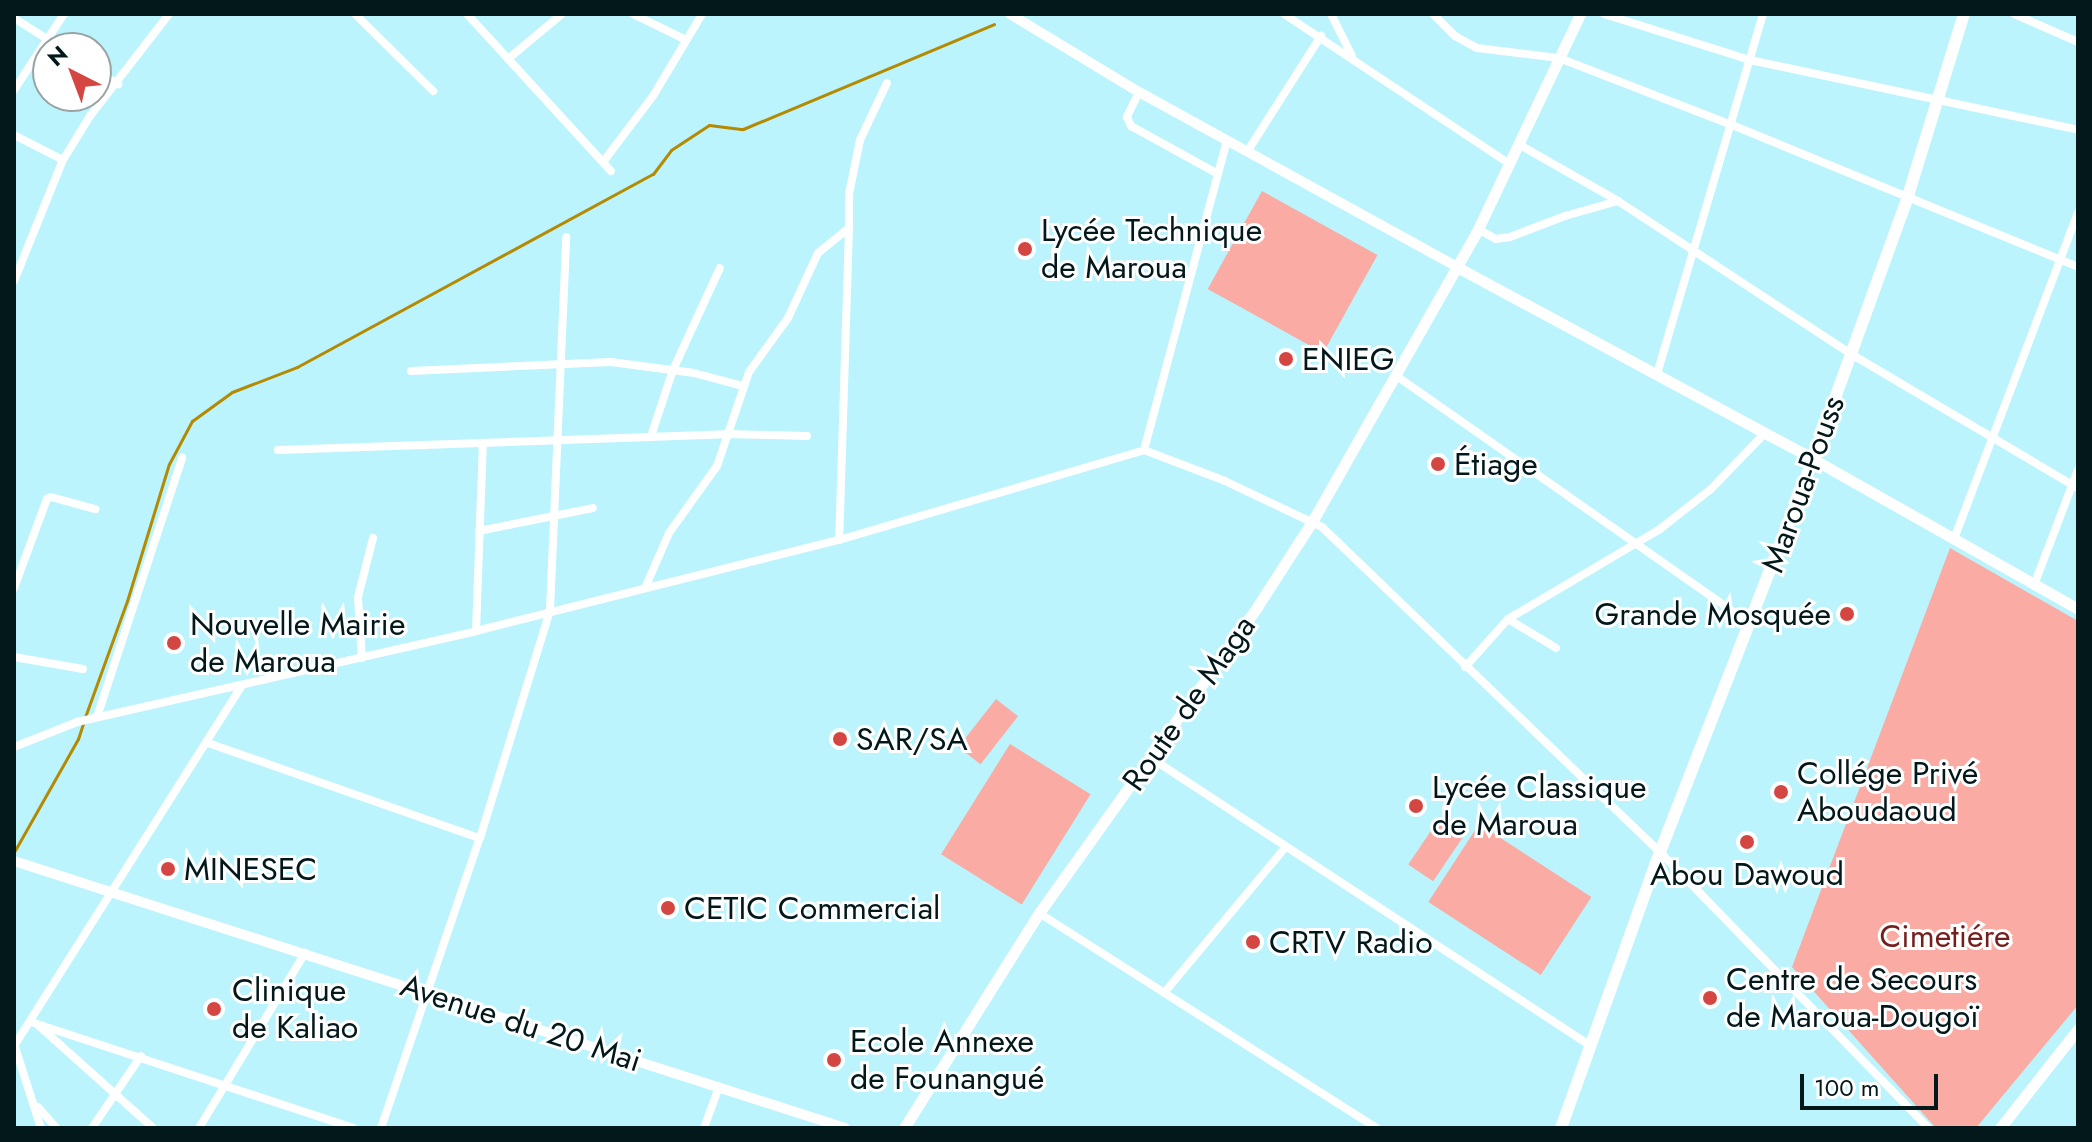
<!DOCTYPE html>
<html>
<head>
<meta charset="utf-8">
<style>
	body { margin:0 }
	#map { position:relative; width:2092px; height:1142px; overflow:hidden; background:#bbf4fc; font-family:Jost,sans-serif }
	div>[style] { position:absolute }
	.green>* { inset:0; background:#faaba3; transform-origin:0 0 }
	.stream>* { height:3px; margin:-1.5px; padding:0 1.5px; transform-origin:1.5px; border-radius:1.5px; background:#b58a00 }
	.minor>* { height:8px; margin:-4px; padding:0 4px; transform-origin:4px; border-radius:4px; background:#fff }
	.tertiary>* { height:10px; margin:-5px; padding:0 5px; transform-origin:5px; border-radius:5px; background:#fff }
	.secondary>* { height:11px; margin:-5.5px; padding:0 5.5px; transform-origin:5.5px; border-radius:5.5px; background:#fff }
	.primary>* { height:12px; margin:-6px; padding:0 6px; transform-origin:6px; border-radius:6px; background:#fff }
	.dots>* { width:22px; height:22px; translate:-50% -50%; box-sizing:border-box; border:4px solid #fff; border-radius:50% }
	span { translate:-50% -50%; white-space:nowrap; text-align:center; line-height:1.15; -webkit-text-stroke:6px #fff; paint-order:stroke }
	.poi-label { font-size:32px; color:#02181b }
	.left { translate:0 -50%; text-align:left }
	.right { translate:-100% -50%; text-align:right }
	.street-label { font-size:32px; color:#02181b }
	.park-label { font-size:32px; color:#741f1d }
	.frame { position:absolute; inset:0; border:16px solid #02181b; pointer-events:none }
	.north { position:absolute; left:32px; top:32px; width:80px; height:80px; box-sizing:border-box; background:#fff; border:2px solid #9aa3a4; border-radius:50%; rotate:318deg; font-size:22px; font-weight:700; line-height:32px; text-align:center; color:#02181b }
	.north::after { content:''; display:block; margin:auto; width:28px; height:36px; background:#d44641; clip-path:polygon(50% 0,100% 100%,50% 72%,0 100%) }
	.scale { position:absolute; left:1800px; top:1074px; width:138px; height:36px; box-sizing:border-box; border:4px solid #02181b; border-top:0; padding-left:10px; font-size:24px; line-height:28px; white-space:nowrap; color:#02181b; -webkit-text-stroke:6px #fff; paint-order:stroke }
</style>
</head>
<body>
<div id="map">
	<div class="green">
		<div style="left:1262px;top:191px;width:132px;height:112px;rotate:29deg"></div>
		<div style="clip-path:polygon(1950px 548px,2078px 621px,2078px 1005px,1976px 1128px,1936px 1128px,1792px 967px)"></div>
		<div style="left:996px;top:699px;width:28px;height:61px;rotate:38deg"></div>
		<div style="left:1010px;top:744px;width:95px;height:130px;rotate:32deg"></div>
		<div style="left:1439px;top:819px;width:30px;height:55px;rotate:34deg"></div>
		<div style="left:1479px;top:824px;width:134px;height:93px;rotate:33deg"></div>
	</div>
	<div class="stream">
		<div style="left:85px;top:717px;width:123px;rotate:-70.1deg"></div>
		<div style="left:127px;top:601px;width:143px;rotate:-73deg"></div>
		<div style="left:169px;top:464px;width:49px;rotate:-61.9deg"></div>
		<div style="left:192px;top:421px;width:49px;rotate:-35.9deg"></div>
		<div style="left:232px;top:392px;width:70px;rotate:-21deg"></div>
		<div style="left:297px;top:367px;width:405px;rotate:-28.5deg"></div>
		<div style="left:653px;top:174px;width:30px;rotate:-53deg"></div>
		<div style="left:671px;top:150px;width:45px;rotate:-33.3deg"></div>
		<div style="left:709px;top:125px;width:34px;rotate:7deg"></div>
		<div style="left:743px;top:129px;width:272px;rotate:-22.7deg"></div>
		<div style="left:14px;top:852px;width:130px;rotate:-60.5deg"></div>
		<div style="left:78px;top:739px;width:16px;rotate:-72deg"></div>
	</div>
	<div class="minor">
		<div style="left:355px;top:14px;width:110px;rotate:44.6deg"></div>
		<div style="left:467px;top:14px;width:213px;rotate:47.5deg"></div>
		<div style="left:633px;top:14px;width:59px;rotate:26.1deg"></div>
		<div style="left:1284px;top:14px;width:271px;rotate:33.6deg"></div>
		<div style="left:1331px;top:14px;width:47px;rotate:63.4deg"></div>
		<div style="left:1433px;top:14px;width:31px;rotate:45deg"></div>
		<div style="left:1455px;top:36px;width:25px;rotate:29deg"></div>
		<div style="left:1477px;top:48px;width:83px;rotate:7deg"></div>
		<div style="left:1559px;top:58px;width:186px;rotate:21.2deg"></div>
		<div style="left:1732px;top:125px;width:374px;rotate:22.3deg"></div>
		<div style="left:1604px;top:14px;width:153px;rotate:17.5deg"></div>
		<div style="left:1750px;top:60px;width:335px;rotate:12deg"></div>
		<div style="left:2014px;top:14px;width:70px;rotate:23.6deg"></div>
		<div style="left:14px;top:18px;width:56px;rotate:32.6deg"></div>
		<div style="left:508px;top:59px;width:70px;rotate:-39.8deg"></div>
		<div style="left:96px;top:71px;width:26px;rotate:31deg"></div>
		<div style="left:14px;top:90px;width:91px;rotate:-56.7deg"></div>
		<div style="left:1139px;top:92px;width:28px;rotate:116deg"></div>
		<div style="left:1127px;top:117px;width:10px;rotate:66deg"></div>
		<div style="left:1131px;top:126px;width:99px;rotate:28.9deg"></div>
		<div style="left:14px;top:135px;width:55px;rotate:27deg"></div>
		<div style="left:1520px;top:145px;width:113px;rotate:29.7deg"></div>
		<div style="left:1618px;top:201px;width:279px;rotate:33.3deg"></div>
		<div style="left:1851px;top:354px;width:264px;rotate:30.6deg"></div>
		<div style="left:1247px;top:152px;width:138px;rotate:-57.5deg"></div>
		<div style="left:603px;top:162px;width:83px;rotate:-52.9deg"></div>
		<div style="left:653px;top:96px;width:96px;rotate:-59.1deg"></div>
		<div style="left:849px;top:228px;width:34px;rotate:-90deg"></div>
		<div style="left:849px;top:194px;width:55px;rotate:-78.5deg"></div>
		<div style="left:860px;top:140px;width:63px;rotate:-64.7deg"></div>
		<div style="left:1478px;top:229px;width:21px;rotate:29deg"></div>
		<div style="left:1496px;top:239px;width:14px;rotate:-8deg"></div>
		<div style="left:1510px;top:237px;width:59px;rotate:-20.9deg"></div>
		<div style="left:1565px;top:216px;width:55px;rotate:-15.8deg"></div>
		<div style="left:14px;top:281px;width:131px;rotate:-68deg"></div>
		<div style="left:63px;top:160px;width:52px;rotate:-58.5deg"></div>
		<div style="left:90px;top:116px;width:129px;rotate:-52.2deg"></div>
		<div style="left:411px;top:371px;width:200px;rotate:-2.6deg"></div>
		<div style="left:611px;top:362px;width:84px;rotate:7.5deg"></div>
		<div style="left:694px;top:373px;width:51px;rotate:14.9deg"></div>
		<div style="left:1657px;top:374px;width:375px;rotate:-73.6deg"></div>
		<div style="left:1398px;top:377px;width:431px;rotate:35deg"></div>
		<div style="left:651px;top:436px;width:70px;rotate:-71.6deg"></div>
		<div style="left:673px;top:370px;width:112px;rotate:-65.3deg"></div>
		<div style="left:278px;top:450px;width:449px;rotate:-2deg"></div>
		<div style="left:727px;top:434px;width:80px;rotate:1.4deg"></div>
		<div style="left:1144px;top:450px;width:321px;rotate:-75deg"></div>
		<div style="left:479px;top:531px;width:116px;rotate:-11.4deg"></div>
		<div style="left:1954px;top:539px;width:349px;rotate:-69.2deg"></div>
		<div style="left:2034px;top:585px;width:123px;rotate:-69.1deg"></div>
		<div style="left:14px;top:588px;width:95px;rotate:-69.7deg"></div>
		<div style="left:47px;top:499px;width:4px;rotate:-27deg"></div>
		<div style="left:51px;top:497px;width:46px;rotate:15.3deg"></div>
		<div style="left:645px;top:588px;width:60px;rotate:-66.4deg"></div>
		<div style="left:669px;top:533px;width:82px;rotate:-54.4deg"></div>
		<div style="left:717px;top:466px;width:99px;rotate:-71.2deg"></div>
		<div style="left:749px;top:372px;width:67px;rotate:-54.2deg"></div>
		<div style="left:788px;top:318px;width:72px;rotate:-65.2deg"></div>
		<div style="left:818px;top:253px;width:40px;rotate:-39deg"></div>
		<div style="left:849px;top:228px;width:312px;rotate:91.8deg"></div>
		<div style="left:1508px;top:619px;width:56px;rotate:31.1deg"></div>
		<div style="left:476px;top:631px;width:188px;rotate:-87.9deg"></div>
		<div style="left:14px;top:657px;width:70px;rotate:9.9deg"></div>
		<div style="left:362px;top:658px;width:61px;rotate:-93.8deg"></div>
		<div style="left:358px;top:597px;width:61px;rotate:-75.7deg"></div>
		<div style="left:1465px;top:667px;width:64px;rotate:-48.1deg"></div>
		<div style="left:1508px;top:619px;width:177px;rotate:-30.6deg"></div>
		<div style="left:1660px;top:529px;width:65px;rotate:-38.1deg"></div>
		<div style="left:1711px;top:489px;width:78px;rotate:-46deg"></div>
		<div style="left:97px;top:717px;width:273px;rotate:-71.8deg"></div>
		<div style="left:208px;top:743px;width:288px;rotate:19.3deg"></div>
		<div style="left:14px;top:747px;width:68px;rotate:-21.6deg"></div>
		<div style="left:77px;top:722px;width:409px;rotate:-12.8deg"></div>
		<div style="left:476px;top:631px;width:374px;rotate:-14.1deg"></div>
		<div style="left:839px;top:540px;width:318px;rotate:-16.4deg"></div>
		<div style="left:1144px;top:450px;width:87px;rotate:20.9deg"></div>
		<div style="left:1225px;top:481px;width:107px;rotate:25.4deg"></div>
		<div style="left:1322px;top:527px;width:469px;rotate:43.9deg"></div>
		<div style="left:1660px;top:852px;width:385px;rotate:45.8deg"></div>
		<div style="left:1151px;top:758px;width:526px;rotate:33.21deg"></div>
		<div style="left:1039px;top:913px;width:401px;rotate:32.5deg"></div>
		<div style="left:1164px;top:993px;width:189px;rotate:-50.2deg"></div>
		<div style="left:31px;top:1022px;width:339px;rotate:18.2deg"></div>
		<div style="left:38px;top:1025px;width:154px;rotate:41.8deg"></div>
		<div style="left:14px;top:1044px;width:88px;rotate:72.2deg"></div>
		<div style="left:14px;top:1046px;width:426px;rotate:-57.7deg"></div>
		<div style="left:38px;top:1107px;width:28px;rotate:49deg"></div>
		<div style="left:92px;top:1128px;width:87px;rotate:-55.8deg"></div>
		<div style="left:199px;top:1128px;width:205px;rotate:-58.8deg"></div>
		<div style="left:381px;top:1128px;width:306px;rotate:-71.2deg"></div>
		<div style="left:480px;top:838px;width:239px;rotate:-72.9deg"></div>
		<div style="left:550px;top:610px;width:373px;rotate:-87.5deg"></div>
		<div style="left:704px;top:1128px;width:44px;rotate:-69.9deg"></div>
	</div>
	<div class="tertiary">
		<div style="left:1010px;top:14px;width:151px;rotate:31.2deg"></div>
		<div style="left:1139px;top:92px;width:363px;rotate:28.8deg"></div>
		<div style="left:14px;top:861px;width:873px;rotate:17.81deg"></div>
	</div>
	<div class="secondary">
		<div style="left:1457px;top:267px;width:404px;rotate:28.3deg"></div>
		<div style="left:1813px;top:459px;width:305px;rotate:29.5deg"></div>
		<div style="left:904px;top:1128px;width:254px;rotate:-57.9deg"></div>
		<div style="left:1039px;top:913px;width:376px;rotate:-54.5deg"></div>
		<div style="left:1257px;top:607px;width:103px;rotate:-57.2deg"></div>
		<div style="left:1313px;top:520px;width:335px;rotate:-60.4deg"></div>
		<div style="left:1478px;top:229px;width:238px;rotate:-64.6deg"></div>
		<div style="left:2000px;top:1128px;width:126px;rotate:-51.8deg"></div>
	</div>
	<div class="primary">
		<div style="left:1561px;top:1128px;width:293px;rotate:-70.3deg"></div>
		<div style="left:1660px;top:852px;width:422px;rotate:-68.7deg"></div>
		<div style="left:1813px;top:459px;width:276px;rotate:-70.1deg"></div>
		<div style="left:1907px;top:199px;width:194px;rotate:-72.9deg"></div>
	</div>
	<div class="dots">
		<div style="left:1025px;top:249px;background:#d44641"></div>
		<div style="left:1286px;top:359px;background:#d44641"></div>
		<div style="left:1438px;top:464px;background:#d44641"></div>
		<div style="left:1847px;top:614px;background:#d44641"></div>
		<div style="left:174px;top:643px;background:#d44641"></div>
		<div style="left:840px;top:739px;background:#d44641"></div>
		<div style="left:1781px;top:792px;background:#d44641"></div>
		<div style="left:1416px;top:806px;background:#d44641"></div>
		<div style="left:1747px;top:842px;background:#d44641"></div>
		<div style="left:168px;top:869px;background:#d44641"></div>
		<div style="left:668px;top:908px;background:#d44641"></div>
		<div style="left:1253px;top:942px;background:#d44641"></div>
		<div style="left:1710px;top:998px;background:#d44641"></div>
		<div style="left:214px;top:1009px;background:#d44641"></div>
		<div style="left:834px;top:1060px;background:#d44641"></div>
	</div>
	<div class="poi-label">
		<span class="left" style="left:1041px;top:249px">Lycée Technique<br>de Maroua</span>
		<span class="left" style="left:1302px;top:359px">ENIEG</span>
		<span class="left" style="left:1454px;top:464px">Étiage</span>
		<span class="right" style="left:1831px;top:614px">Grande Mosquée</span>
		<span class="left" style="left:190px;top:643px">Nouvelle Mairie<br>de Maroua</span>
		<span class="left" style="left:856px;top:739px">SAR/SA</span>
		<span class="left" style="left:1797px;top:792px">Collége Privé<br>Aboudaoud</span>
		<span class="left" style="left:1432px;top:806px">Lycée Classique<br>de Maroua</span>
		<span class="left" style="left:184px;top:869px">MINESEC</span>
		<span style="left:1747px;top:874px">Abou Dawoud</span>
		<span class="left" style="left:684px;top:908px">CETIC Commercial</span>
		<span class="left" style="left:1269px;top:942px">CRTV Radio</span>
		<span class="left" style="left:1726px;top:998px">Centre de Secours<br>de Maroua-Dougoï</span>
		<span class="left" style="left:232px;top:1009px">Clinique<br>de Kaliao</span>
		<span class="left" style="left:850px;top:1060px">Ecole Annexe<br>de Founangué</span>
	</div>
	<div class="street-label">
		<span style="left:1803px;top:484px;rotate:-70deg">Maroua-Pouss</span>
		<span style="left:1189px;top:703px;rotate:-55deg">Route de Maga</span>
		<span style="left:521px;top:1023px;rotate:18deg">Avenue du 20 Mai</span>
	</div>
	<div class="park-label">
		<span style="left:1945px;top:936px">Cimetiére</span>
	</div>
	<div class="frame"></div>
	<div class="north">N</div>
	<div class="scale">100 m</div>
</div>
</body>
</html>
